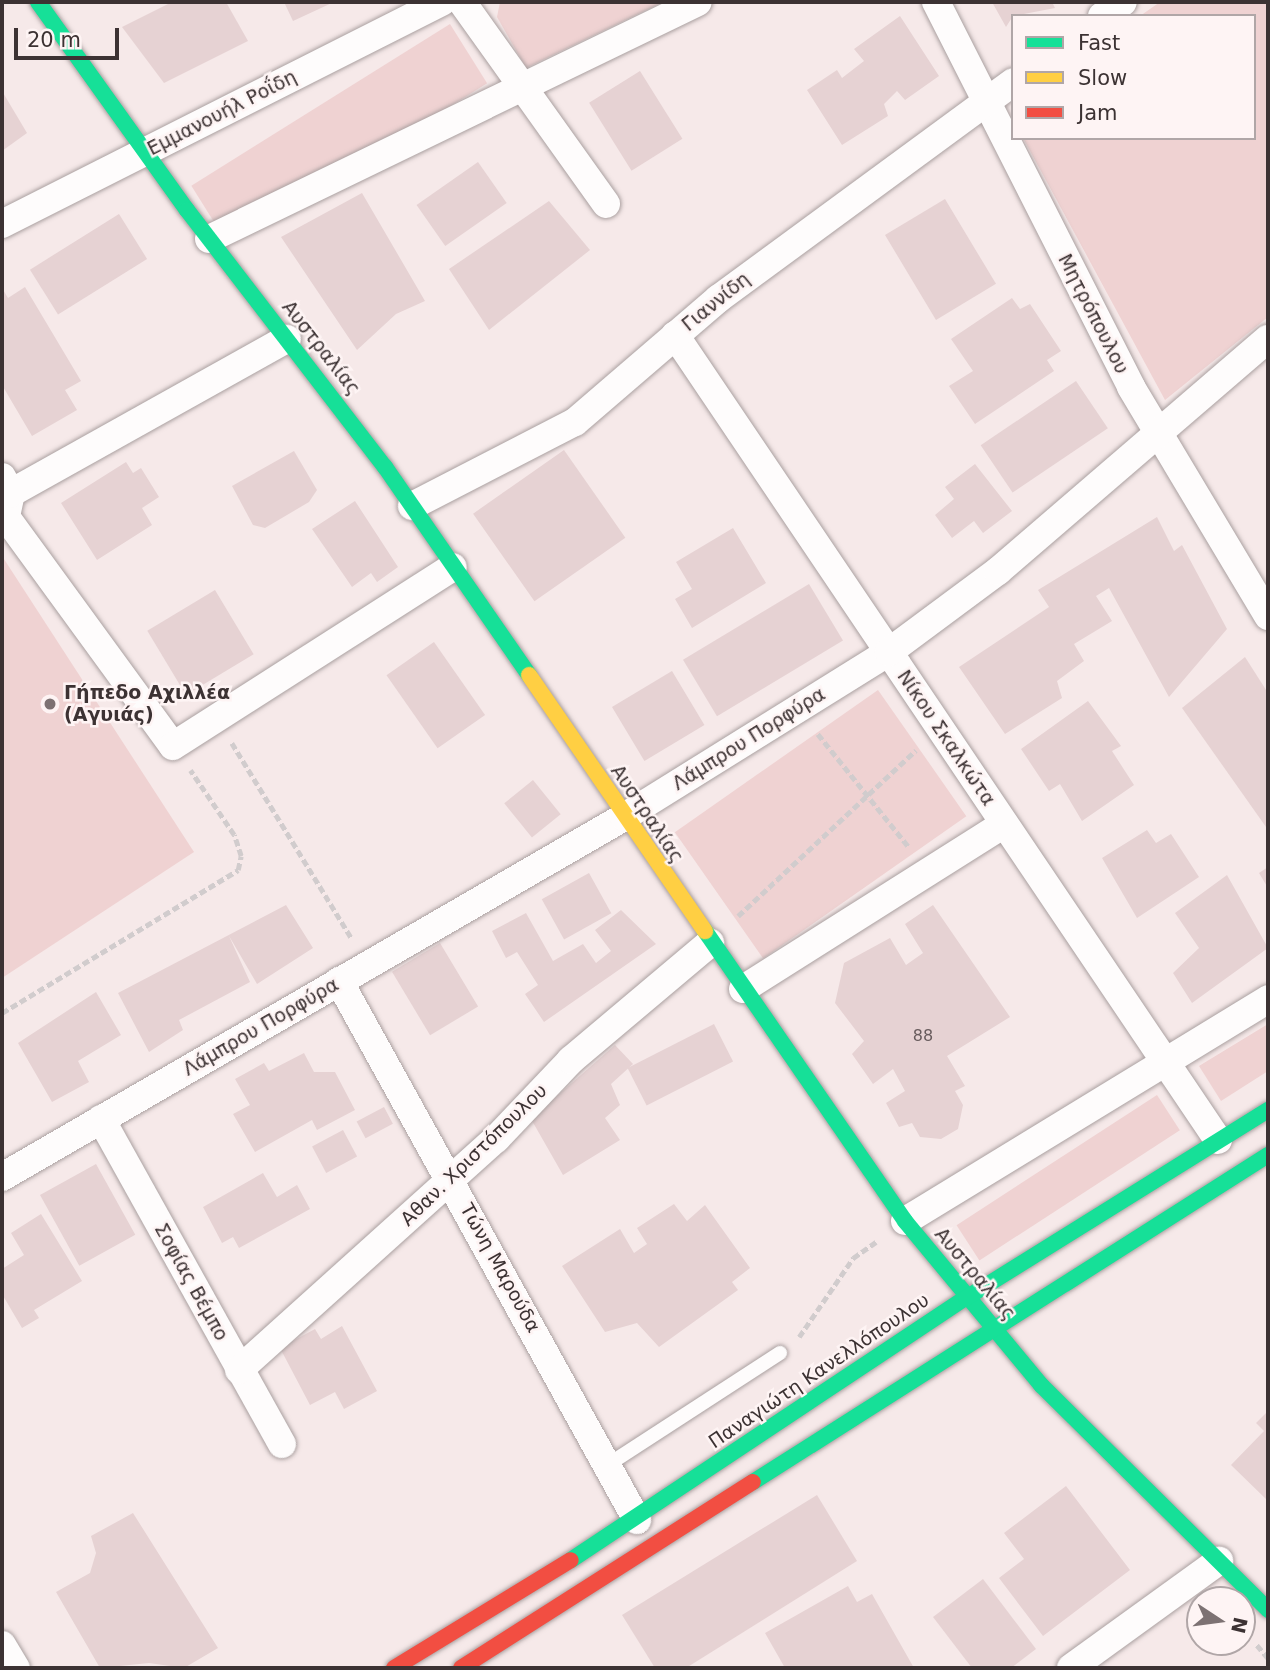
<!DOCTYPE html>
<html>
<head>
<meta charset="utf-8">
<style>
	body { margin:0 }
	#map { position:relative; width:1270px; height:1670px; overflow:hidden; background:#f6e9e9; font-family:"DejaVu Sans",sans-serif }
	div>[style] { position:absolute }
	.green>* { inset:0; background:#efd2d2; transform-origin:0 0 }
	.building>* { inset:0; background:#e6d2d3; transform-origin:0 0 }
	.path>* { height:4.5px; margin-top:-2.25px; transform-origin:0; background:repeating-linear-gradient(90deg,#d1cccd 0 7px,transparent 0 10.5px) }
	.roads { filter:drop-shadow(0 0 2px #aaa0a0) drop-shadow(0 0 2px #aaa0a0) }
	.lane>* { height:14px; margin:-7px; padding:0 7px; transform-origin:7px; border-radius:7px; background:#fefcfc }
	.street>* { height:28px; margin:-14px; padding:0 14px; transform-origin:14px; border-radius:14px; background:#fefcfc }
	.fast>* { height:16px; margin:-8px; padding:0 8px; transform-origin:8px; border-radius:8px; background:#16e098 }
	.slow>* { height:16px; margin:-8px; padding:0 8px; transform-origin:8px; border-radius:8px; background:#ffcf43 }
	.jam>* { height:16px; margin:-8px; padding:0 8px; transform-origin:8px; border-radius:8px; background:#f24e42 }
	.dots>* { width:19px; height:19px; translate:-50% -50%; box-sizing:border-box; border:4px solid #fef4f4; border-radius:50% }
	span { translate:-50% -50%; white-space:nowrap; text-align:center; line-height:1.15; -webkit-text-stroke:5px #fef4f4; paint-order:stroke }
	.number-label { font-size:16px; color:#685c5d }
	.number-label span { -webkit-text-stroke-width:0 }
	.street-label { font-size:19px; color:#3c3233 }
	.poi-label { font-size:19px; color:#3c3233; font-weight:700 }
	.left { translate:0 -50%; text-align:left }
	.frame { position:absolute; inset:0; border:4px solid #3c3233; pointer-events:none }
	.legend { position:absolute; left:1011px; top:14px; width:245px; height:126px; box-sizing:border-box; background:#fef4f4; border:2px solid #b0a6a7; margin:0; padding:9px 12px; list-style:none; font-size:21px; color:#3c3233 }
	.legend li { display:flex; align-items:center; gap:14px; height:35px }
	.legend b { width:35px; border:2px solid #b0a6a7 }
	.north { position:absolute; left:1186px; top:1586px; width:70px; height:70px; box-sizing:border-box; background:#fef4f4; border:2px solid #b0a6a7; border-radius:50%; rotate:103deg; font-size:19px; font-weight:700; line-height:28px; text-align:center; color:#3c3233 }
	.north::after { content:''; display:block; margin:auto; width:24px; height:32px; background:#7d7273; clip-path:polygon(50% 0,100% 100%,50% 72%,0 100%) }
	.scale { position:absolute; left:14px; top:28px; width:105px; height:32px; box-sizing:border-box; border:4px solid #3c3233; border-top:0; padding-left:9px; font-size:21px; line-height:24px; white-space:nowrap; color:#3c3233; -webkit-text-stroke:5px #fef4f4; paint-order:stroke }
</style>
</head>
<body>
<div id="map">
	<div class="green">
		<div style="clip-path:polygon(500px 2px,663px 2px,526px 68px,497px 17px)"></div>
		<div style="clip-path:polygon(1160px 2px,1268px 2px,1268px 317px,1165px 400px,1023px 138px,1254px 138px,1254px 16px,1140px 16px)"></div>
		<div style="left:450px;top:24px;width:70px;height:305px;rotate:58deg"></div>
		<div style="clip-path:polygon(2px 556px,194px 852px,2px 978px)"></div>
		<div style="left:878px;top:690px;width:154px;height:248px;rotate:55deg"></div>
		<div style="clip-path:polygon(1268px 1024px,1268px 1071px,1221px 1101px,1199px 1066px)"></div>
		<div style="left:1157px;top:1095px;width:42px;height:239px;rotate:57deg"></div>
	</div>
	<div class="building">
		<div style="clip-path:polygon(172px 2px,226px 2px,248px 41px,164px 83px,122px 27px)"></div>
		<div style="clip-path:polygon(284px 2px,334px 2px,293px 21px)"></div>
		<div style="clip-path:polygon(992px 2px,1052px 2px,1055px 8px,1013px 16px,1006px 27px)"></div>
		<div style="clip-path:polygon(900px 16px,939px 76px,905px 100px,897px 91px,884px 104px,888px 116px,842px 145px,807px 90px,837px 70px,842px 78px,864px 61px,854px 49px)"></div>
		<div style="left:640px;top:71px;width:80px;height:60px;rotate:58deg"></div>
		<div style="clip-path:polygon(2px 91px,27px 133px,2px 151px)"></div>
		<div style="left:478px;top:162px;width:50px;height:75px;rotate:55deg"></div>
		<div style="clip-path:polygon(362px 193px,425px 301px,396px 314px,357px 350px,281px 237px)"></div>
		<div style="left:945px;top:199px;width:99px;height:70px;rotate:59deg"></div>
		<div style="clip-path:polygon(549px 201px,590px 250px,489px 330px,449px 269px)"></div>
		<div style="left:119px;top:214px;width:53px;height:105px;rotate:58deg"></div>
		<div style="clip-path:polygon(25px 287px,81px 381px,65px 390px,77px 410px,32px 436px,2px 385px,2px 288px,8px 298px)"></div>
		<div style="clip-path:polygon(1012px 298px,1020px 309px,1030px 304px,1061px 351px,1047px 360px,1054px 371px,975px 424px,949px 386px,973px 371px,951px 339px)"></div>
		<div style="left:1076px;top:381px;width:57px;height:115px;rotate:56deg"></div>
		<div style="left:564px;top:450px;width:107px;height:111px;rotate:55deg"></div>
		<div style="clip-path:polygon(294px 451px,317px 490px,309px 502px,265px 528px,253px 525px,232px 486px)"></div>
		<div style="clip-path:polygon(126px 462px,133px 473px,141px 468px,159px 497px,142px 508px,152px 525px,97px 560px,61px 503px)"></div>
		<div style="clip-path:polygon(975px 464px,1012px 511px,983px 533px,974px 521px,952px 538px,935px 515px,954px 499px,945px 487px)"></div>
		<div style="clip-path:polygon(355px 501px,398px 567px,377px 582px,371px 573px,352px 587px,312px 529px)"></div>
		<div style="clip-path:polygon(1157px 517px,1174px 551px,1182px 545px,1227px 629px,1169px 697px,1109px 588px,1096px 596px,1112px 621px,1074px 644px,1084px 661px,1057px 681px,1062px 698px,1005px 734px,959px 667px,1049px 607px,1038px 590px)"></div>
		<div style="clip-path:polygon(733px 528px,766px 583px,692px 628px,675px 599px,692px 589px,676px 562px)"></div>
		<div style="left:809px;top:584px;width:66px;height:147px;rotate:59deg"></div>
		<div style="left:215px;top:590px;width:75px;height:79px;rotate:59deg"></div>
		<div style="left:434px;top:642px;width:89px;height:58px;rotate:55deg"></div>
		<div style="clip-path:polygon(1245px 657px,1268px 693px,1266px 827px,1182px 708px)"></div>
		<div style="left:672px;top:671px;width:63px;height:70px;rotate:59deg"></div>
		<div style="clip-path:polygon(1088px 701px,1121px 746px,1112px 751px,1134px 785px,1082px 821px,1060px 784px,1049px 791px,1021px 749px)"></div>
		<div style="left:533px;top:780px;width:44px;height:37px;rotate:51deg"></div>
		<div style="clip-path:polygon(1147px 830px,1156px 843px,1171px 834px,1199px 877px,1137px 918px,1102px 858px)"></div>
		<div style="clip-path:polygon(1268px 867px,1268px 888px,1259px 873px)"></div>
		<div style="left:589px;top:873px;width:46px;height:54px;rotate:61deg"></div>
		<div style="clip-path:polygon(1227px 875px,1268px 948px,1192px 1003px,1173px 973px,1199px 948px,1175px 913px)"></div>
		<div style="clip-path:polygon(286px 905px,313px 948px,257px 984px,229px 936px,250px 982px,179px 1020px,183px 1030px,149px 1052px,118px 993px)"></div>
		<div style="clip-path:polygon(933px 905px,1010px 1017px,947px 1056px,965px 1086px,955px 1091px,963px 1105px,958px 1129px,941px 1139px,920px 1137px,912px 1123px,899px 1127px,886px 1103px,905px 1091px,893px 1069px,873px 1084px,852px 1054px,864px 1041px,835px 1003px,844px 963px,890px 938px,906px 965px,923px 953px,905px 924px)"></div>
		<div style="clip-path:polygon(621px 910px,656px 944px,544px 1022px,525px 994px,538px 985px,517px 952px,506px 958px,492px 931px,526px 913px,553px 961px,583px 944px,596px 963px,611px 951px,595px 930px)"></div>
		<div style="left:440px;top:943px;width:74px;height:56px;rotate:59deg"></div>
		<div style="clip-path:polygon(96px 992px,121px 1035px,78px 1061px,89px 1082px,52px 1102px,18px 1043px)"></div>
		<div style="left:714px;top:1024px;width:42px;height:97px;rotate:63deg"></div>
		<div style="clip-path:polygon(615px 1045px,633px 1064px,611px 1084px,620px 1105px,605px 1118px,620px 1140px,563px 1175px,531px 1119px)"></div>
		<div style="clip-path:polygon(304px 1053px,314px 1072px,335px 1072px,355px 1110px,317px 1130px,312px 1120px,255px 1152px,233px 1114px,250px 1105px,235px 1079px,264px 1063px,269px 1071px)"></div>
		<div style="left:384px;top:1107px;width:19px;height:31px;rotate:62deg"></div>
		<div style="left:343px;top:1130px;width:30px;height:35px;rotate:62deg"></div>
		<div style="left:96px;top:1164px;width:81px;height:64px;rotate:61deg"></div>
		<div style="clip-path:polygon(263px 1173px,277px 1197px,297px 1185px,310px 1209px,239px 1248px,233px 1237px,222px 1243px,203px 1207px)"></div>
		<div style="clip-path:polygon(674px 1204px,687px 1221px,705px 1205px,750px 1268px,732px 1282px,738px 1290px,659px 1347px,637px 1323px,605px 1332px,562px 1266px,620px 1229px,634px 1253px,647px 1244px,637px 1228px)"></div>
		<div style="clip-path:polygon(41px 1214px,82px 1281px,34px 1310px,39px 1318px,22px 1328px,2px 1294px,2px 1269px,24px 1255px,11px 1233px)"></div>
		<div style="clip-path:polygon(342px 1326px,377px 1391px,344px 1409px,335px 1392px,310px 1405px,280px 1348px,315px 1329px,321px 1339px)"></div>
		<div style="clip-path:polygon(1268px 1411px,1268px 1501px,1231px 1465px,1264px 1431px,1256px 1423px)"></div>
		<div style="clip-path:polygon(1066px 1486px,1130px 1570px,1043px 1636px,999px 1578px,1024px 1559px,1004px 1533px)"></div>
		<div style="clip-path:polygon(817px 1495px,857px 1561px,686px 1668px,655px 1668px,622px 1615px)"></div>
		<div style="clip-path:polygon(133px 1513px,218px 1648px,184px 1668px,149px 1663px,100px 1668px,56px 1592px,90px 1573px,96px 1553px,91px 1536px)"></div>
		<div style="clip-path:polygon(983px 1579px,1036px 1649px,1011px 1668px,972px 1668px,933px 1617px)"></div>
		<div style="clip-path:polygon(848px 1586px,857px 1602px,872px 1594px,914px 1668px,785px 1668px,765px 1633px)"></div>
	</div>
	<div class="path">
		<div style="left:818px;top:734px;width:145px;rotate:51.2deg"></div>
		<div style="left:232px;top:743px;width:230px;rotate:58.5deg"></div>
		<div style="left:738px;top:916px;width:243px;rotate:-43deg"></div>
		<div style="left:2px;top:1013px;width:276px;rotate:-31.2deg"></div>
		<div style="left:238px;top:870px;width:14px;rotate:-78deg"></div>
		<div style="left:241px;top:856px;width:22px;rotate:-108deg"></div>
		<div style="left:234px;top:835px;width:78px;rotate:-124.1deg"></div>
		<div style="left:799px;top:1337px;width:96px;rotate:-55.6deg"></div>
		<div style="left:853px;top:1258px;width:28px;rotate:-35deg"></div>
		<div style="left:1257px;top:1645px;width:17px;rotate:50deg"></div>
	</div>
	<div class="roads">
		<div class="lane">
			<div style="left:609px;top:1464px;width:204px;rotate:-33deg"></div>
		</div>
		<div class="street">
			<div style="left:462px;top:2px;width:248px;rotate:54.5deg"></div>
			<div style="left:936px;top:2px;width:432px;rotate:63.1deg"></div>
			<div style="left:1131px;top:387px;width:267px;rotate:59.1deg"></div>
			<div style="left:1102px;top:16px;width:25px;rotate:-34deg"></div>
			<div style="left:2px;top:224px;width:493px;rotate:-26.8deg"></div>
			<div style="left:209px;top:239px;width:543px;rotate:-25.86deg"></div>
			<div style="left:675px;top:335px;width:971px;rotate:56deg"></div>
			<div style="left:2px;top:477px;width:18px;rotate:61deg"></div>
			<div style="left:11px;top:493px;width:25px;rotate:102deg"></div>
			<div style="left:6px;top:517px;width:283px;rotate:53.9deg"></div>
			<div style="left:173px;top:746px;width:332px;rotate:-32.6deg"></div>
			<div style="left:11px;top:493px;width:316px;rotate:-29.2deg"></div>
			<div style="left:412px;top:506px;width:183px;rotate:-27.3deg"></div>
			<div style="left:575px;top:422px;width:189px;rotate:-40.7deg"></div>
			<div style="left:718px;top:299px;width:366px;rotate:-36.3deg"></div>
			<div style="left:339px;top:981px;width:616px;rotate:61.06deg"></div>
			<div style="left:743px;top:989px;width:309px;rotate:-32.3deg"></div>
			<div style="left:101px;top:1119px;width:372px;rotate:60.9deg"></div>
			<div style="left:2px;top:1177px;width:719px;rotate:-30.06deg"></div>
			<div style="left:624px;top:817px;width:312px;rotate:-31.9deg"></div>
			<div style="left:889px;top:652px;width:136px;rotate:-36.6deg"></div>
			<div style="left:998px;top:571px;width:356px;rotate:-40.7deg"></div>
			<div style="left:905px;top:1221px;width:426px;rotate:-31.4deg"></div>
			<div style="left:239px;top:1370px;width:346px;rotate:-42deg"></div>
			<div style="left:496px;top:1139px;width:109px;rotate:-46.5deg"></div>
			<div style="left:571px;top:1060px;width:182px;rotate:-40.1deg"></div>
			<div style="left:2px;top:1645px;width:27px;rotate:59deg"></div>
			<div style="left:1071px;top:1668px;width:183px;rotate:-35.9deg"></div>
		</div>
		<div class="fast">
			<div style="left:38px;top:2px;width:256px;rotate:54.4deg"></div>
			<div style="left:187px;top:210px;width:324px;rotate:52.4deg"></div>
			<div style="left:385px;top:467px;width:253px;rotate:55.3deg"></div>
			<div style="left:705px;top:931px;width:352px;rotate:55.4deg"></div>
			<div style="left:905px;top:1221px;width:213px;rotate:50.3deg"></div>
			<div style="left:1041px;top:1385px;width:320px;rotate:44.7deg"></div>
			<div style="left:753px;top:1482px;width:610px;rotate:-32.41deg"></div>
			<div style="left:571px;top:1560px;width:474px;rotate:-33.6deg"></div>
			<div style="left:966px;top:1298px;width:356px;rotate:-31.9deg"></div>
		</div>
		<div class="slow">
			<div style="left:529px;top:675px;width:311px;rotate:55.5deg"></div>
		</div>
		<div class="jam">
			<div style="left:394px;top:1668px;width:207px;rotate:-31.4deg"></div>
			<div style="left:461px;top:1668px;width:346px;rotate:-32.5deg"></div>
		</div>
	</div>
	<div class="dots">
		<div style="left:50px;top:704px;background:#7d7273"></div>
	</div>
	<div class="number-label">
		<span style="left:923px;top:1036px">88</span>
	</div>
	<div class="street-label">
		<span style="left:222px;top:113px;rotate:-27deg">Εμμανουήλ Ροΐδη</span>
		<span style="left:716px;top:302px;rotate:-39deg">Γιαννίδη</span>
		<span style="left:1093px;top:314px;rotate:63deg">Μητρόπουλου</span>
		<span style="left:321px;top:348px;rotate:52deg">Αυστραλίας</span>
		<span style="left:946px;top:738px;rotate:56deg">Νίκου Σκαλκώτα</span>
		<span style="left:749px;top:739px;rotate:-32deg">Λάμπρου Πορφύρα</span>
		<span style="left:647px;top:814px;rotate:56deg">Αυστραλίας</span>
		<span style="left:261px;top:1027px;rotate:-30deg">Λάμπρου Πορφύρα</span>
		<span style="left:474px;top:1155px;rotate:-44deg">Αθαν. Χριστόπουλου</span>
		<span style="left:500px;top:1268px;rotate:61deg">Τώνη Μαρούδα</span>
		<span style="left:975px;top:1274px;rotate:50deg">Αυστραλίας</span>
		<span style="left:191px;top:1282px;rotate:61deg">Σοφίας Βέμπο</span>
		<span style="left:819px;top:1371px;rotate:-34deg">Παναγιώτη Κανελλόπουλου</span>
	</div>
	<div class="poi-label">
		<span class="left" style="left:64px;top:704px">Γήπεδο Αχιλλέα<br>(Αγυιάς)</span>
	</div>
	<div class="frame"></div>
	<ul class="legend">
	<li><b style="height:9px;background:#16e098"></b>Fast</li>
	<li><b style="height:9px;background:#ffcf43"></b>Slow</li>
	<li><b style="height:9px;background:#f24e42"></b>Jam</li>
	</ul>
	<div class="north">N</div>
	<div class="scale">20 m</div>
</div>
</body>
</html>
